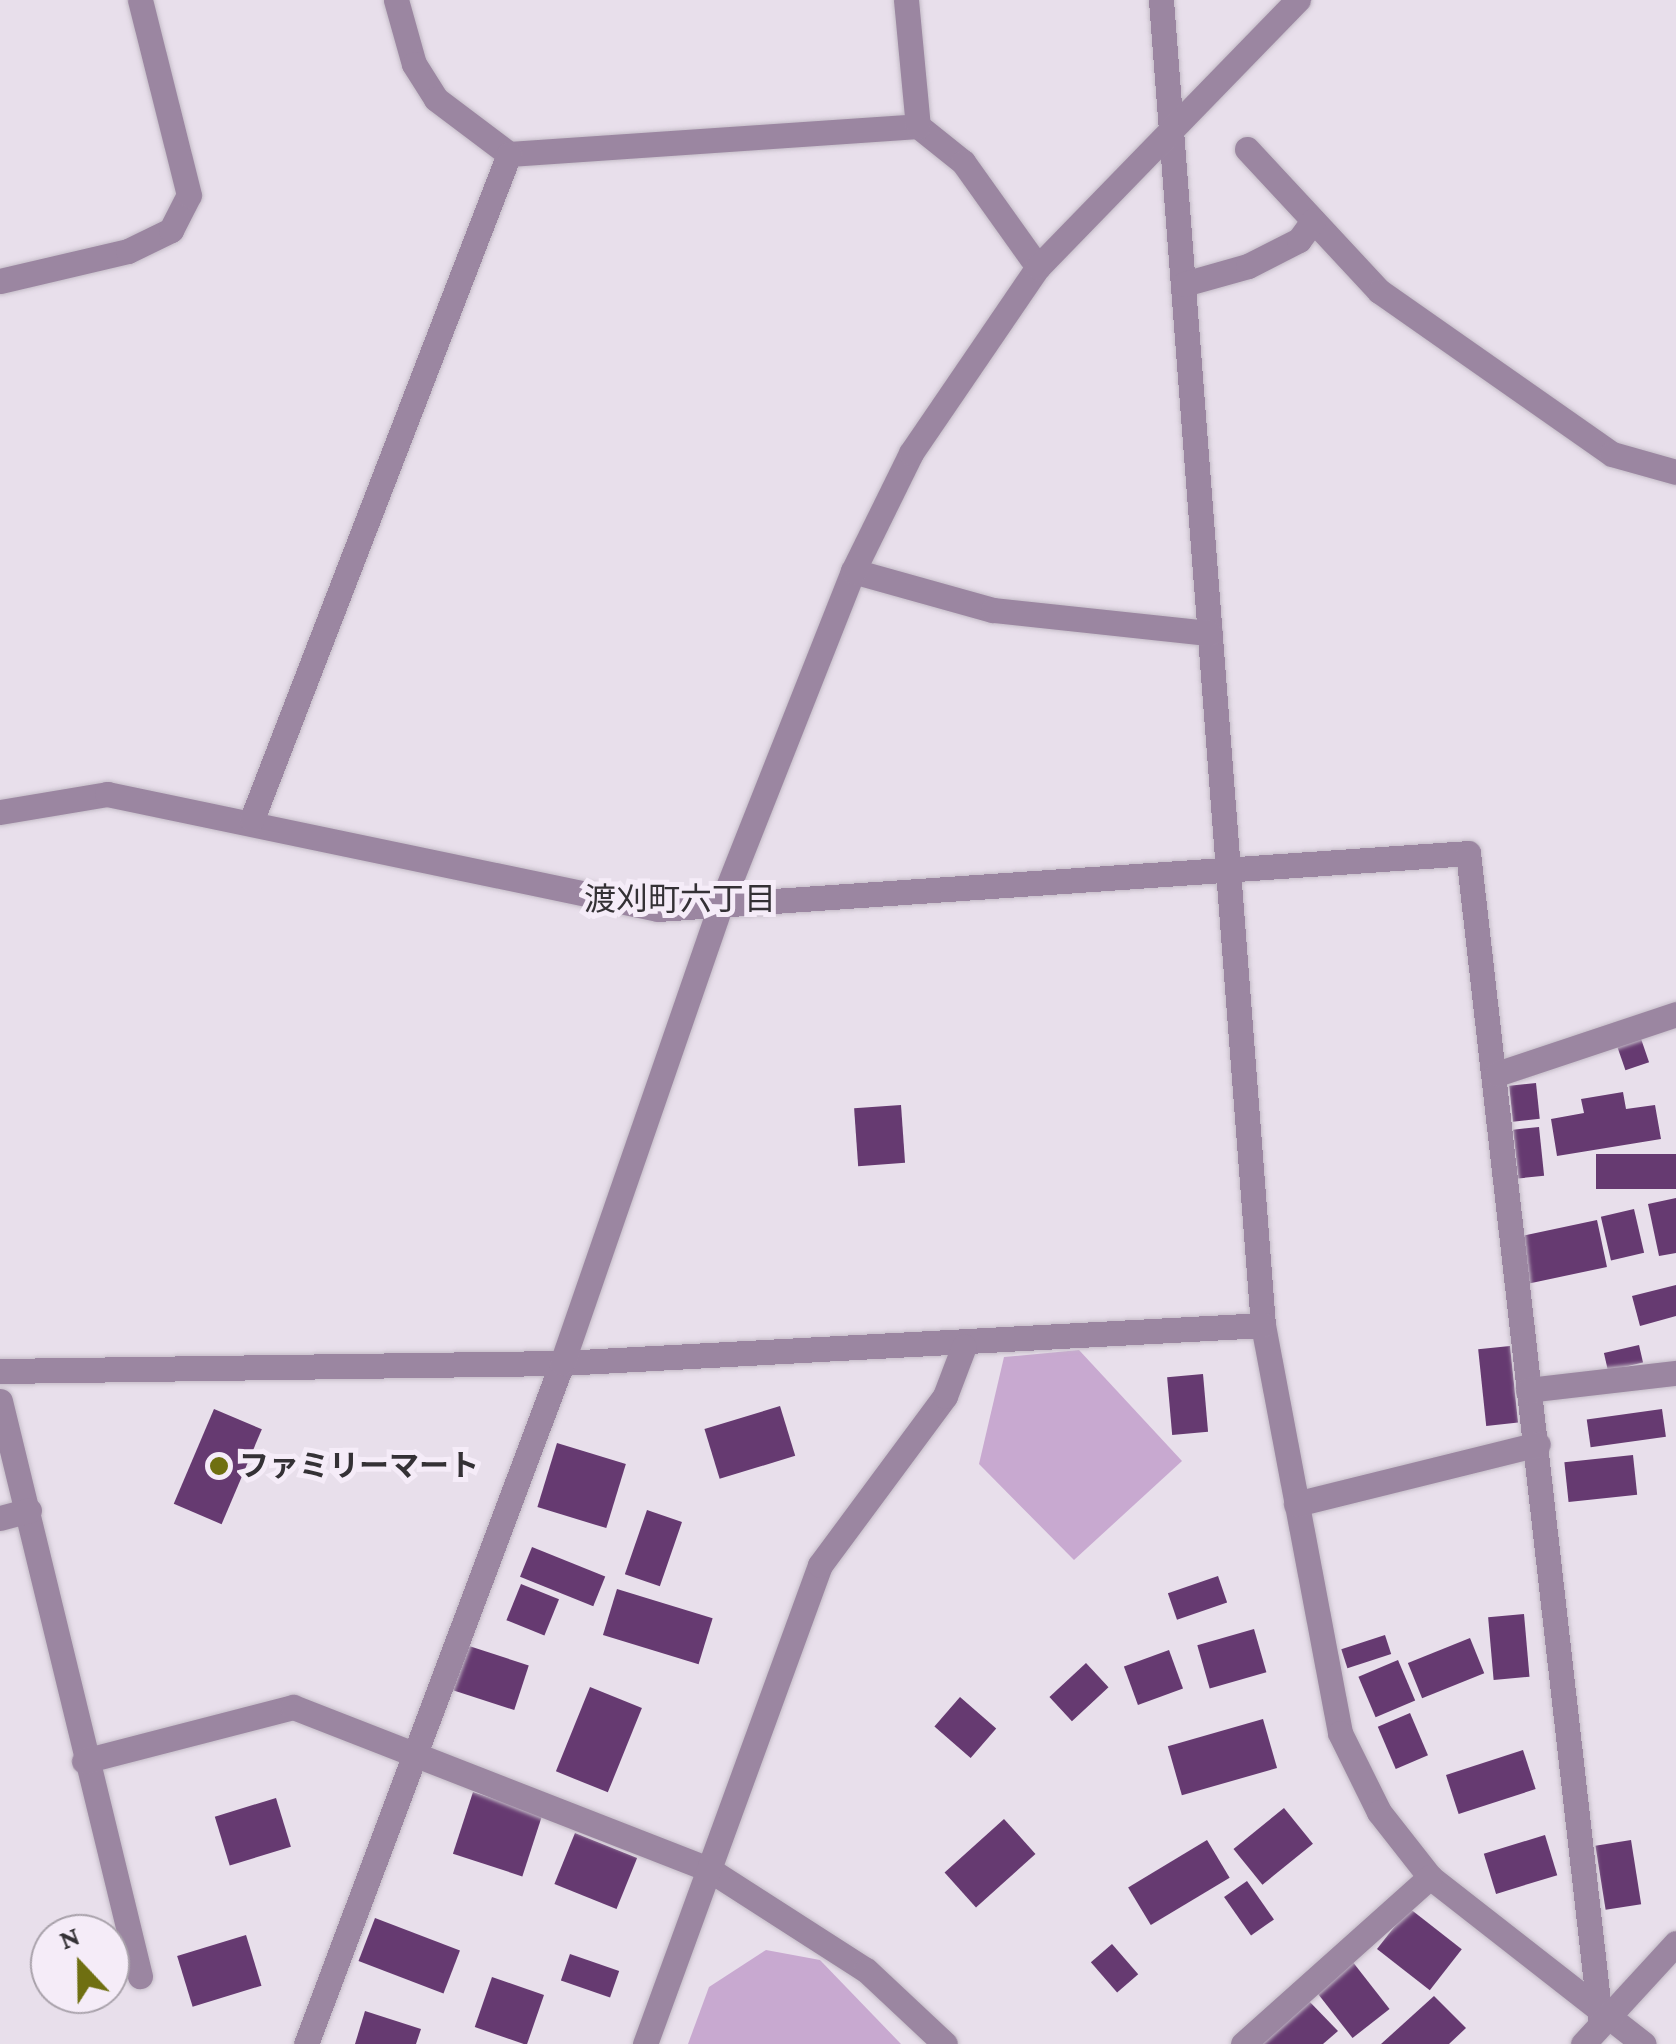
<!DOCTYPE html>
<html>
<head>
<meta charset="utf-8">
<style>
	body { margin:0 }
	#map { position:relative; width:1676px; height:2044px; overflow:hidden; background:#e8dfeb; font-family:"Crimson Pro","Noto Sans JP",serif }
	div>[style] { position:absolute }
	.green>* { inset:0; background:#c8a9d0 }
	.building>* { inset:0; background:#663a71; transform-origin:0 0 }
	.roads { filter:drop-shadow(0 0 2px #c4bcc7) drop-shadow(0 0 2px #c4bcc7) }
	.minor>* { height:25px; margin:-12.5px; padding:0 12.5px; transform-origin:12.5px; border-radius:12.5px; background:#9b86a1 }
	.dots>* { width:28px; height:28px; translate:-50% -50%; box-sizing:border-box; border:5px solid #f5ecf8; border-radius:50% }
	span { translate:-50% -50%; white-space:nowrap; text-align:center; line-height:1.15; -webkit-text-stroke:10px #f5ecf8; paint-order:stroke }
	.poi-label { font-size:30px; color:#343135; font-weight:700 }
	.left { translate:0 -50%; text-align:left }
	.neighbourhood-label { font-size:32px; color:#343135 }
	.north { position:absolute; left:30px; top:1914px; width:100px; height:100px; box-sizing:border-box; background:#f5ecf8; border:2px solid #a8a1aa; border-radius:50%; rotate:338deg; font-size:28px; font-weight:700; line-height:40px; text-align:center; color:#343135 }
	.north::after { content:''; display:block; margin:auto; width:35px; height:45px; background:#6f6f11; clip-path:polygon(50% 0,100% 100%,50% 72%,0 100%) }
</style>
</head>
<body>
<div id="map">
	<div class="green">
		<div style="clip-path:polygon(1079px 1350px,1182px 1461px,1074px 1560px,979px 1464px,1004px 1357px)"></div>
		<div style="clip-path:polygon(766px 1950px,820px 1960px,901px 2044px,688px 2044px,709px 1987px)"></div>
	</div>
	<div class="building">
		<div style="left:1638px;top:1030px;width:34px;height:25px;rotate:71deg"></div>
		<div style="left:1536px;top:1083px;width:36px;height:27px;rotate:84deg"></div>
		<div style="clip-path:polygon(1623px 1092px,1626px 1109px,1655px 1105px,1661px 1139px,1557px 1156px,1551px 1119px,1584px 1113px,1581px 1099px)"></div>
		<div style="left:901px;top:1105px;width:58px;height:47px;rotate:86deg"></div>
		<div style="left:1539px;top:1127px;width:49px;height:26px;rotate:84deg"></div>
		<div style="left:1676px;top:1154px;width:35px;height:80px;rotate:90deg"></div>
		<div style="clip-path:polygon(1676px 1198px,1676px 1253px,1659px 1256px,1648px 1204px)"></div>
		<div style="left:1634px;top:1209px;width:45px;height:34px;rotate:77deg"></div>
		<div style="left:1597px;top:1220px;width:48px;height:82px;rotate:78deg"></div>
		<div style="clip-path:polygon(1676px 1285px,1676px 1316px,1640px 1326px,1632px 1296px)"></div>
		<div style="left:1639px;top:1345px;width:18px;height:36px;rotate:77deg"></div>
		<div style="left:1510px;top:1346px;width:77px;height:32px;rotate:84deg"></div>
		<div style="left:1203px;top:1374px;width:58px;height:36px;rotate:85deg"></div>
		<div style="left:780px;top:1406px;width:52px;height:79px;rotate:73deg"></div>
		<div style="left:214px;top:1409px;width:52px;height:103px;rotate:23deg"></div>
		<div style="left:1662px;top:1409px;width:28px;height:76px;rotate:82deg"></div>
		<div style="left:557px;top:1443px;width:72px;height:67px;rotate:17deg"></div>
		<div style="left:1633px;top:1455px;width:40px;height:69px;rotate:84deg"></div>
		<div style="left:647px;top:1510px;width:37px;height:68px;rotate:19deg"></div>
		<div style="left:532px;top:1547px;width:79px;height:32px;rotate:22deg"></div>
		<div style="left:1218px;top:1576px;width:28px;height:53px;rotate:71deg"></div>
		<div style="left:521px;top:1584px;width:41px;height:39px;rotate:22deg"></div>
		<div style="left:617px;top:1589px;width:100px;height:48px;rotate:17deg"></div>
		<div style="left:1524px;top:1614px;width:63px;height:36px;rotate:85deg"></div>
		<div style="left:1254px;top:1629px;width:45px;height:59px;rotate:74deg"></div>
		<div style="left:1385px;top:1635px;width:20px;height:46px;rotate:72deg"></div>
		<div style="left:1470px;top:1638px;width:38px;height:67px;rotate:68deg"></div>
		<div style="left:466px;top:1645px;width:66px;height:47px;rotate:18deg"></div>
		<div style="left:1169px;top:1650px;width:41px;height:48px;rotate:70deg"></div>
		<div style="left:1398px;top:1660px;width:44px;height:43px;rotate:67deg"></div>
		<div style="left:1086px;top:1663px;width:33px;height:50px;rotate:47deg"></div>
		<div style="left:590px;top:1687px;width:56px;height:91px;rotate:22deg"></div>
		<div style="left:960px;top:1697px;width:48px;height:39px;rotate:41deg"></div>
		<div style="left:1410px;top:1713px;width:46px;height:35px;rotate:67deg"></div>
		<div style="left:1263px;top:1719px;width:51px;height:99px;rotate:74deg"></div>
		<div style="left:1523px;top:1750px;width:41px;height:81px;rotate:72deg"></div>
		<div style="left:473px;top:1792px;width:73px;height:65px;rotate:18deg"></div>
		<div style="left:276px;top:1798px;width:51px;height:64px;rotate:73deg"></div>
		<div style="left:1284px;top:1808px;width:46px;height:65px;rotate:51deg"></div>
		<div style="left:1004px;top:1819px;width:47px;height:80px;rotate:48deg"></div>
		<div style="left:575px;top:1833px;width:67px;height:55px;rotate:22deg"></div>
		<div style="left:1545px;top:1835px;width:42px;height:64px;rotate:73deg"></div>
		<div style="left:1207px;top:1840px;width:44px;height:92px;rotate:59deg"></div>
		<div style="left:1631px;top:1840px;width:65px;height:36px;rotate:81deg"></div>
		<div style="left:1247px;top:1881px;width:47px;height:28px;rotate:55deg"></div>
		<div style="left:1409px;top:1908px;width:67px;height:52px;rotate:38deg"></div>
		<div style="left:375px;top:1918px;width:91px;height:46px;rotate:21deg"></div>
		<div style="left:246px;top:1935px;width:53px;height:72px;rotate:73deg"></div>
		<div style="left:1112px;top:1944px;width:40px;height:28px;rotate:49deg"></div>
		<div style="left:570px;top:1954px;width:52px;height:28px;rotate:19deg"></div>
		<div style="left:1352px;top:1961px;width:61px;height:47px;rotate:52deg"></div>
		<div style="left:492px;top:1977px;width:55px;height:53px;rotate:19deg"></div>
		<div style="clip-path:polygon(1434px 1996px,1466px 2028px,1449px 2044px,1381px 2044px)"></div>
		<div style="clip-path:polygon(1306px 1998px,1338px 2031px,1323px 2044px,1259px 2044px)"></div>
		<div style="clip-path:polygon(365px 2011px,421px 2029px,416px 2044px,355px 2044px)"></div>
	</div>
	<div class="roads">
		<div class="minor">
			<div style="left:396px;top:0;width:66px;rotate:74.3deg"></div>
			<div style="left:414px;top:64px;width:41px;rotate:57.8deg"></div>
			<div style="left:436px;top:99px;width:91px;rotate:37deg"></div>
			<div style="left:509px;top:154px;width:410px;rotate:-3.9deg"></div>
			<div style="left:918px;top:126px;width:58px;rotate:38.7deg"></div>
			<div style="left:963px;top:162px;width:129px;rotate:54.5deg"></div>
			<div style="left:906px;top:0;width:127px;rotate:84.6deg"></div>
			<div style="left:1161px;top:0;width:1329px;rotate:85.6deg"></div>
			<div style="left:1263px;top:1325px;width:415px;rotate:79.3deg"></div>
			<div style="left:1340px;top:1733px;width:88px;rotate:63.7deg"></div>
			<div style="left:1379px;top:1812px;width:83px;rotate:51.9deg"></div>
			<div style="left:1430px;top:1877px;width:271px;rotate:38deg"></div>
			<div style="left:1247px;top:149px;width:194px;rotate:47.1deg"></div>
			<div style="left:1379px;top:291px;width:284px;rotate:35deg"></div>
			<div style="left:1612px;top:454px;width:66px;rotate:15.7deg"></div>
			<div style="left:0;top:281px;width:131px;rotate:-13.2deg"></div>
			<div style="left:128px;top:251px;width:48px;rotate:-26deg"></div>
			<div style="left:171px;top:230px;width:39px;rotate:-63deg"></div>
			<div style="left:189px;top:195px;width:201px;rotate:-104.1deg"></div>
			<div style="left:1184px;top:284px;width:66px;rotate:-15.7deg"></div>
			<div style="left:1248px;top:266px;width:57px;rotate:-27deg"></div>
			<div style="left:1299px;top:240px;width:24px;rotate:-54deg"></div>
			<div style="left:853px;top:571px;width:145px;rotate:15.6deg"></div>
			<div style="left:993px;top:610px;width:218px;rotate:6.1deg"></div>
			<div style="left:0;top:812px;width:109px;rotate:-9.5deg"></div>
			<div style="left:107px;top:794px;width:563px;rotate:11.79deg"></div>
			<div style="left:658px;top:909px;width:812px;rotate:-3.95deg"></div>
			<div style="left:1468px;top:853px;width:1172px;rotate:83.54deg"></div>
			<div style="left:252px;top:819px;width:713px;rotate:-68.87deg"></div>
			<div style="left:1497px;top:1074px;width:189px;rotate:-18.5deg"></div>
			<div style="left:0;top:1371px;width:562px;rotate:-0.82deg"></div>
			<div style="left:562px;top:1363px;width:702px;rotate:-3.1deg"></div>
			<div style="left:1528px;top:1390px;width:149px;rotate:-6.6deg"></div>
			<div style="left:0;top:1401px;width:592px;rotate:76.32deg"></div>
			<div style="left:1296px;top:1504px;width:249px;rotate:-13.9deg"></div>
			<div style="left:0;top:1518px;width:30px;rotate:-15deg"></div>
			<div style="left:84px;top:1761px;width:216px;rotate:-14.5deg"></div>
			<div style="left:293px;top:1707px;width:448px;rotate:21.3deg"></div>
			<div style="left:710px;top:1870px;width:185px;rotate:32.7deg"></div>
			<div style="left:866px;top:1970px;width:108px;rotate:43.1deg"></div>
			<div style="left:306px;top:2044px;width:728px;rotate:-69.4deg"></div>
			<div style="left:562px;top:1363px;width:483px;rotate:-70.9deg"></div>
			<div style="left:720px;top:907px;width:361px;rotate:-68.4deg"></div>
			<div style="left:853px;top:571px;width:131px;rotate:-63.8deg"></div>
			<div style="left:911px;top:453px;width:225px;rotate:-55.7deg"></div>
			<div style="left:1038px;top:267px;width:373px;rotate:-45.8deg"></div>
			<div style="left:645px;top:2044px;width:510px;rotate:-69.93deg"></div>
			<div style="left:820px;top:1565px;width:210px;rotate:-53.5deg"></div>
			<div style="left:945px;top:1396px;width:53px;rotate:-69.2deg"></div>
			<div style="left:1243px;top:2044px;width:251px;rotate:-41.8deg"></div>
			<div style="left:1583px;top:2044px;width:137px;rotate:-47.4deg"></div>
		</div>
	</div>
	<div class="dots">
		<div style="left:219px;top:1466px;background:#6f6f11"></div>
	</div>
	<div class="poi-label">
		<span class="left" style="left:239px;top:1466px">ファミリーマート</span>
	</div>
	<div class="neighbourhood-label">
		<span style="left:680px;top:899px">渡刈町六丁目</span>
	</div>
	<div class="north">N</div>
</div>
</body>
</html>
